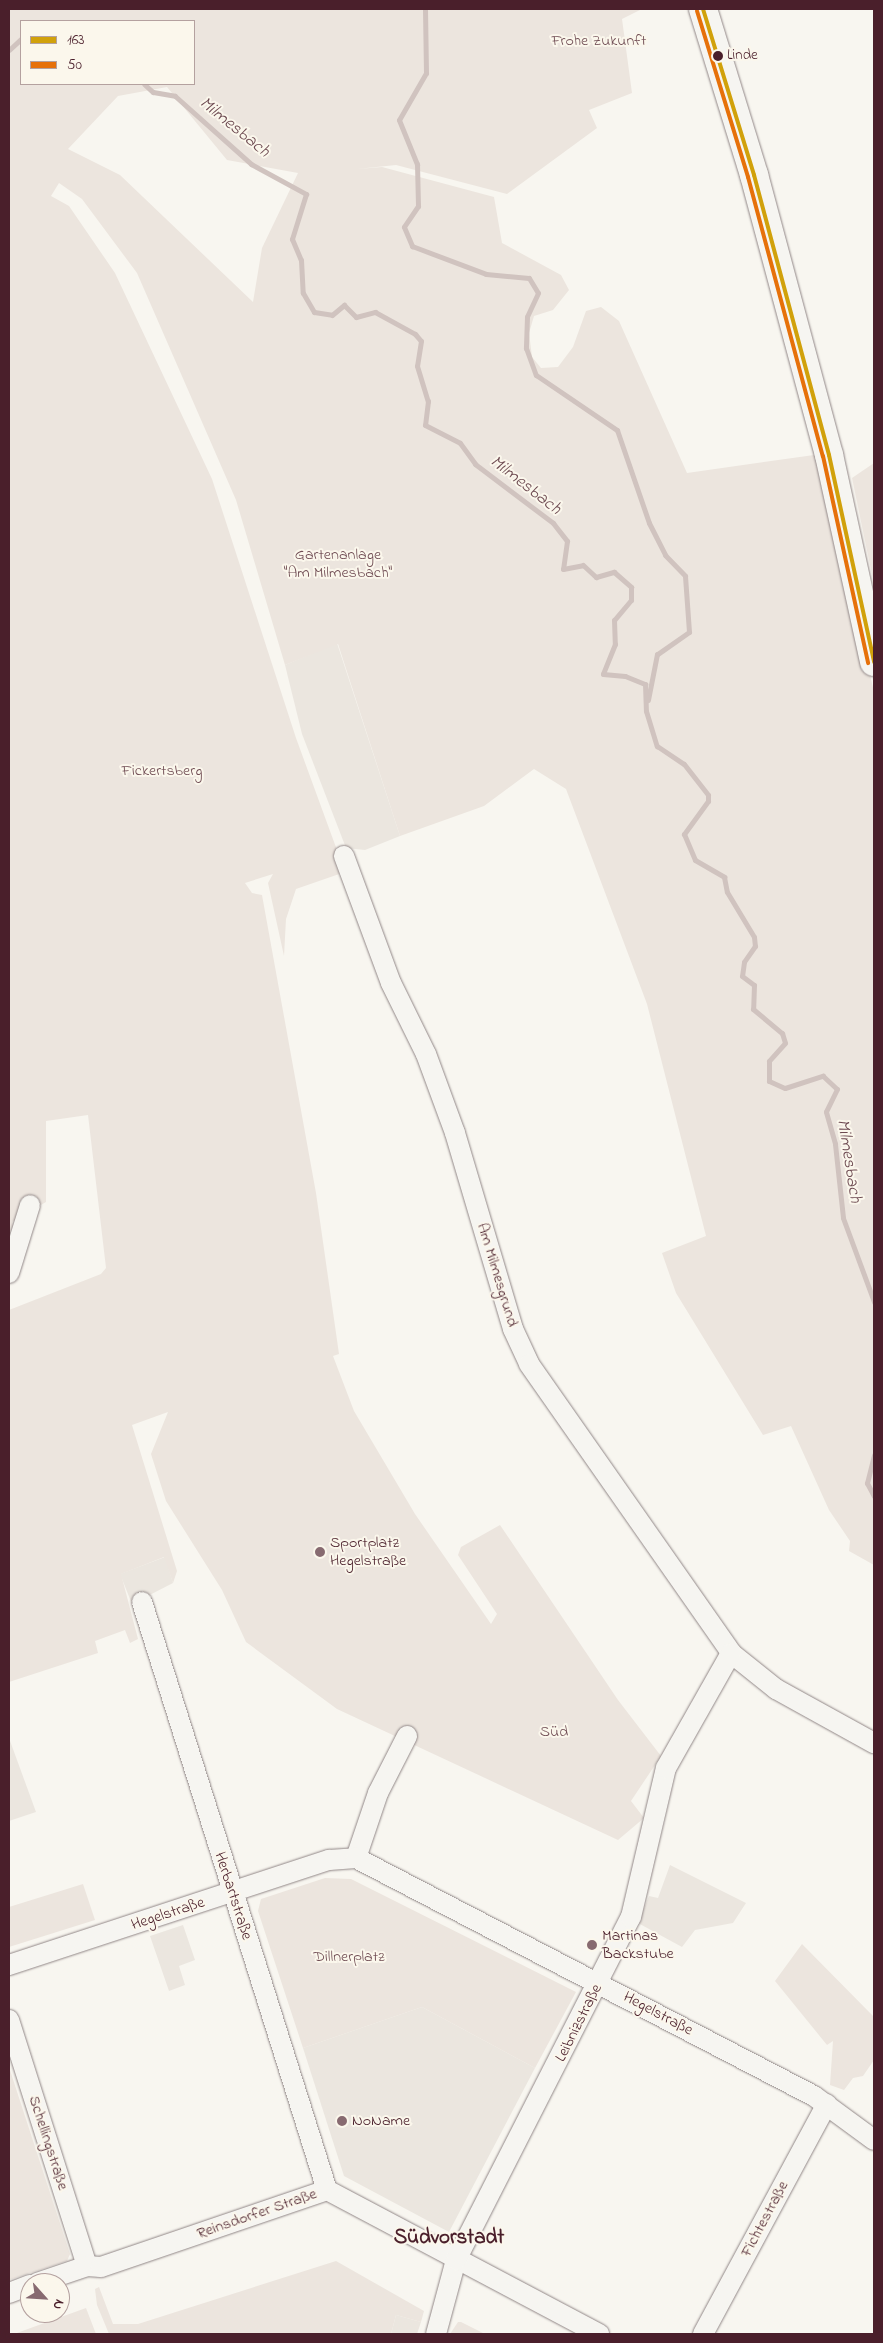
<!DOCTYPE html>
<html>
<head>
<meta charset="utf-8">
<style>
	body { margin:0 }
	#map { position:relative; width:883px; height:2343px; overflow:hidden; background:#f8f6f0; font-family:"Indie Flower",sans-serif }
	div>[style] { position:absolute }
	.built>* { inset:0; background:#ebe6df }
	.green>* { inset:0; background:#ece5de }
	.stream>* { height:5px; margin:-2.5px; padding:0 2.5px; transform-origin:2.5px; border-radius:2.5px; background:#d0c3bf }
	.roads { filter:drop-shadow(0 0 1px #918787) drop-shadow(0 0 1px #918787) }
	.minor>* { height:20px; margin:-10px; padding:0 10px; transform-origin:10px; border-radius:10px; background:#f6f5f1 }
	.primary>* { height:28px; margin:-14px; padding:0 14px; transform-origin:14px; border-radius:14px; background:#f6f5f1 }
	.bus-1>* { height:4px; margin:-2px; padding:0 2px; transform-origin:2px; border-radius:2px; background:#d1a10b }
	.bus-2>* { height:4px; margin:-2px; padding:0 2px; transform-origin:2px; border-radius:2px; background:#e6710a }
	.dots>* { width:14px; height:14px; translate:-50% -50%; box-sizing:border-box; border:2px solid #fbf7ec; border-radius:50% }
	span { translate:-50% -50%; white-space:nowrap; text-align:center; line-height:1.15; -webkit-text-stroke:4px #fbf7ec; paint-order:stroke }
	.bus-label { font-size:15px; color:#4a1f2b }
	.left { translate:0 -50%; text-align:left }
	.park-label { font-size:16px; color:#704d54 }
	.street-label { font-size:16px; color:#4a1f2b }
	.poi-label { font-size:16px; color:#4a1f2b }
	.water-label { font-size:18px; color:#6d4a51; font-style:italic }
	.district-label { font-size:21px; color:#4a1f2b; font-weight:700 }
	.frame { position:absolute; inset:0; border:10px solid #4a1f2b; pointer-events:none }
	.legend { position:absolute; left:20px; top:20px; width:175px; height:65px; box-sizing:border-box; background:#fbf7ec; border:1px solid #b4a19f; margin:0; padding:6px 9px; list-style:none; font-size:15px; color:#4a1f2b }
	.legend li { display:flex; align-items:center; gap:10px; height:25px }
	.legend b { width:25px; border:1px solid #b4a19f }
	.north { position:absolute; left:20px; top:2273px; width:50px; height:50px; box-sizing:border-box; background:#fbf7ec; border:1px solid #b4a19f; border-radius:50%; rotate:116deg; font-size:14px; font-weight:700; line-height:20px; text-align:center; color:#4a1f2b }
	.north::after { content:''; display:block; margin:auto; width:18px; height:22px; background:#876a70; clip-path:polygon(50% 0,100% 100%,50% 72%,0 100%) }
</style>
</head>
<body>
<div id="map">
	<div class="built">
		<div style="clip-path:polygon(337px 643px,400px 836px,365px 850px,346px 848px,302px 734px,285px 665px)"></div>
		<div style="clip-path:polygon(165px 1557px,173px 1583px,132px 1604px,120px 1574px)"></div>
		<div style="clip-path:polygon(9px 1738px,36px 1812px,9px 1821px)"></div>
		<div style="clip-path:polygon(670px 1865px,746px 1903px,733px 1923px,695px 1930px,682px 1947px,638px 1923px,649px 1896px,658px 1898px)"></div>
		<div style="clip-path:polygon(183px 1925px,195px 1960px,179px 1966px,185px 1985px,169px 1991px,150px 1936px)"></div>
		<div style="clip-path:polygon(422px 2007px,535px 2068px,449px 2232px,344px 2176px,303px 2048px)"></div>
		<div style="clip-path:polygon(396px 2315px,421px 2322px,417px 2334px,391px 2334px)"></div>
	</div>
	<div class="green">
		<div style="clip-path:polygon(evenodd,9px 9px,642px 9px,622px 19px,632px 93px,589px 110px,597px 128px,507px 194px,396px 165px,357px 169px,382px 167px,494px 197px,502px 243px,561px 275px,569px 290px,553px 310px,534px 316px,529px 333px,532px 357px,541px 368px,558px 367px,573px 347px,586px 311px,601px 307px,619px 321px,687px 473px,814px 455px,820px 459px,874px 692px,874px 1565px,849px 1551px,850px 1541px,829px 1510px,791px 1426px,763px 1435px,676px 1293px,662px 1253px,706px 1236px,647px 1004px,566px 789px,534px 769px,484px 806px,400px 836px,338px 644px,285px 665px,236px 500px,137px 273px,82px 199px,59px 183px,51px 196px,69px 206px,115px 273px,212px 479px,296px 738px,345px 872px,296px 889px,286px 919px,284px 956px,268px 883px,273px 874px,245px 883px,252px 893px,262px 895px,316px 1193px,339px 1354px,333px 1356px,354px 1411px,415px 1514px,491px 1624px,497px 1614px,458px 1555px,461px 1547px,500px 1525px,618px 1700px,661px 1756px,631px 1801px,644px 1818px,618px 1840px,337px 1709px,246px 1642px,222px 1590px,166px 1501px,151px 1454px,168px 1412px,132px 1425px,177px 1571px,173px 1583px,164px 1557px,121px 1574px,138px 1639px,130px 1643px,125px 1630px,95px 1641px,98px 1653px,9px 1682px,9px 1310px,101px 1274px,106px 1268px,88px 1115px,46px 1121px,46px 1202px,12px 1222px,14px 1230px,9px 1235px,9px 9px,21px 21px,194px 21px,194px 84px,21px 84px,21px 21px,9px 9px,167px 87px,227px 160px,298px 173px,262px 248px,253px 302px,120px 175px,68px 149px,118px 96px,167px 87px)"></div>
		<div style="clip-path:polygon(874px 463px,874px 584px,852px 478px)"></div>
		<div style="clip-path:polygon(325px 1878px,351px 1879px,576px 1992px,535px 2068px,422px 2007px,303px 2048px,258px 1911px,261px 1899px)"></div>
		<div style="clip-path:polygon(83px 1884px,95px 1920px,9px 1947px,9px 1907px)"></div>
		<div style="clip-path:polygon(802px 1944px,874px 2017px,874px 2060px,863px 2076px,853px 2078px,844px 2090px,830px 2085px,833px 2041px,827px 2045px,775px 1981px)"></div>
		<div style="clip-path:polygon(9px 2067px,70px 2254px,67px 2261px,9px 2280px)"></div>
		<div style="clip-path:polygon(336px 2261px,424px 2311px,421px 2322px,396px 2315px,391px 2334px,109px 2334px,97px 2305px,95px 2289px,99px 2287px,113px 2324px,138px 2324px)"></div>
		<div style="clip-path:polygon(86px 2308px,96px 2334px,14px 2334px)"></div>
		<div style="clip-path:polygon(458px 2322px,461px 2322px,485px 2334px,450px 2334px)"></div>
	</div>
	<div class="stream">
		<div style="left:425px;top:9px;width:64px;rotate:89.1deg"></div>
		<div style="left:426px;top:73px;width:54px;rotate:119.9deg"></div>
		<div style="left:399px;top:120px;width:48px;rotate:67.8deg"></div>
		<div style="left:417px;top:164px;width:42px;rotate:88.6deg"></div>
		<div style="left:418px;top:206px;width:25px;rotate:124deg"></div>
		<div style="left:404px;top:227px;width:21px;rotate:67deg"></div>
		<div style="left:412px;top:246px;width:79px;rotate:20.7deg"></div>
		<div style="left:486px;top:274px;width:43px;rotate:5.3deg"></div>
		<div style="left:529px;top:278px;width:17px;rotate:59deg"></div>
		<div style="left:538px;top:293px;width:26px;rotate:115deg"></div>
		<div style="left:527px;top:317px;width:31px;rotate:92deg"></div>
		<div style="left:526px;top:348px;width:29px;rotate:70deg"></div>
		<div style="left:536px;top:375px;width:98px;rotate:34.2deg"></div>
		<div style="left:617px;top:430px;width:98px;rotate:71deg"></div>
		<div style="left:649px;top:523px;width:36px;rotate:63deg"></div>
		<div style="left:665px;top:555px;width:29px;rotate:46deg"></div>
		<div style="left:685px;top:576px;width:56px;rotate:85.9deg"></div>
		<div style="left:689px;top:632px;width:39px;rotate:145deg"></div>
		<div style="left:657px;top:654px;width:47px;rotate:101.1deg"></div>
		<div style="left:9px;top:50px;width:16px;rotate:-43deg"></div>
		<div style="left:144px;top:84px;width:12px;rotate:42deg"></div>
		<div style="left:153px;top:92px;width:22px;rotate:10deg"></div>
		<div style="left:175px;top:96px;width:102px;rotate:41.8deg"></div>
		<div style="left:251px;top:164px;width:63px;rotate:28.6deg"></div>
		<div style="left:306px;top:194px;width:47px;rotate:107.3deg"></div>
		<div style="left:292px;top:239px;width:23px;rotate:67deg"></div>
		<div style="left:301px;top:260px;width:33px;rotate:87deg"></div>
		<div style="left:303px;top:293px;width:22px;rotate:60deg"></div>
		<div style="left:314px;top:312px;width:18px;rotate:9deg"></div>
		<div style="left:332px;top:315px;width:16px;rotate:-40deg"></div>
		<div style="left:344px;top:305px;width:17px;rotate:45deg"></div>
		<div style="left:356px;top:317px;width:20px;rotate:-15deg"></div>
		<div style="left:375px;top:312px;width:46px;rotate:28.8deg"></div>
		<div style="left:415px;top:334px;width:9px;rotate:49deg"></div>
		<div style="left:421px;top:341px;width:25px;rotate:99deg"></div>
		<div style="left:417px;top:366px;width:37px;rotate:73deg"></div>
		<div style="left:428px;top:401px;width:24px;rotate:97deg"></div>
		<div style="left:425px;top:425px;width:39px;rotate:27deg"></div>
		<div style="left:460px;top:443px;width:26px;rotate:54deg"></div>
		<div style="left:475px;top:464px;width:98px;rotate:37.1deg"></div>
		<div style="left:553px;top:523px;width:23px;rotate:52deg"></div>
		<div style="left:567px;top:541px;width:28px;rotate:98deg"></div>
		<div style="left:563px;top:569px;width:20px;rotate:-11deg"></div>
		<div style="left:583px;top:565px;width:18px;rotate:43deg"></div>
		<div style="left:596px;top:577px;width:19px;rotate:-16deg"></div>
		<div style="left:614px;top:572px;width:23px;rotate:41deg"></div>
		<div style="left:631px;top:587px;width:13px;rotate:90deg"></div>
		<div style="left:631px;top:600px;width:26px;rotate:130deg"></div>
		<div style="left:614px;top:620px;width:24px;rotate:88deg"></div>
		<div style="left:615px;top:644px;width:32px;rotate:112deg"></div>
		<div style="left:603px;top:674px;width:22px;rotate:5deg"></div>
		<div style="left:625px;top:676px;width:22px;rotate:22deg"></div>
		<div style="left:645px;top:684px;width:27px;rotate:88deg"></div>
		<div style="left:646px;top:711px;width:37px;rotate:73deg"></div>
		<div style="left:657px;top:746px;width:32px;rotate:34deg"></div>
		<div style="left:684px;top:764px;width:39px;rotate:52deg"></div>
		<div style="left:708px;top:795px;width:6px;rotate:90deg"></div>
		<div style="left:708px;top:801px;width:41px;rotate:126deg"></div>
		<div style="left:684px;top:834px;width:28px;rotate:67deg"></div>
		<div style="left:695px;top:860px;width:34px;rotate:30deg"></div>
		<div style="left:724px;top:877px;width:15px;rotate:79deg"></div>
		<div style="left:727px;top:892px;width:52px;rotate:59deg"></div>
		<div style="left:754px;top:937px;width:9px;rotate:84deg"></div>
		<div style="left:755px;top:946px;width:19px;rotate:125deg"></div>
		<div style="left:744px;top:962px;width:14px;rotate:98deg"></div>
		<div style="left:742px;top:976px;width:15px;rotate:37deg"></div>
		<div style="left:754px;top:985px;width:24px;rotate:92deg"></div>
		<div style="left:753px;top:1009px;width:38px;rotate:40deg"></div>
		<div style="left:782px;top:1033px;width:10px;rotate:73deg"></div>
		<div style="left:785px;top:1043px;width:24px;rotate:132deg"></div>
		<div style="left:769px;top:1061px;width:20px;rotate:90deg"></div>
		<div style="left:769px;top:1081px;width:17px;rotate:24deg"></div>
		<div style="left:785px;top:1088px;width:40px;rotate:-18deg"></div>
		<div style="left:823px;top:1076px;width:19px;rotate:43deg"></div>
		<div style="left:837px;top:1089px;width:25px;rotate:116deg"></div>
		<div style="left:826px;top:1112px;width:33px;rotate:74deg"></div>
		<div style="left:835px;top:1144px;width:74px;rotate:83.8deg"></div>
		<div style="left:843px;top:1218px;width:90px;rotate:69.7deg"></div>
		<div style="left:874px;top:1455px;width:29px;rotate:104deg"></div>
		<div style="left:867px;top:1483px;width:15px;rotate:62deg"></div>
	</div>
	<div class="roads">
		<div class="minor">
			<div style="left:344px;top:856px;width:135px;rotate:69.7deg"></div>
			<div style="left:391px;top:983px;width:79px;rotate:63.8deg"></div>
			<div style="left:426px;top:1054px;width:84px;rotate:69.8deg"></div>
			<div style="left:455px;top:1133px;width:204px;rotate:73.5deg"></div>
			<div style="left:513px;top:1329px;width:38px;rotate:65deg"></div>
			<div style="left:529px;top:1364px;width:353px;rotate:55deg"></div>
			<div style="left:731px;top:1653px;width:58px;rotate:38.7deg"></div>
			<div style="left:776px;top:1689px;width:112px;rotate:28.9deg"></div>
			<div style="left:9px;top:1273px;width:71px;rotate:-72.8deg"></div>
			<div style="left:142px;top:1602px;width:616px;rotate:72.54deg"></div>
			<div style="left:356px;top:1858px;width:69px;rotate:-71.3deg"></div>
			<div style="left:378px;top:1793px;width:64px;rotate:-63deg"></div>
			<div style="left:9px;top:1965px;width:337px;rotate:-18.2deg"></div>
			<div style="left:329px;top:1860px;width:27px;rotate:-4deg"></div>
			<div style="left:356px;top:1858px;width:516px;rotate:27.46deg"></div>
			<div style="left:814px;top:2096px;width:74px;rotate:36.3deg"></div>
			<div style="left:9px;top:2020px;width:258px;rotate:72.4deg"></div>
			<div style="left:37px;top:2283px;width:53px;rotate:-18.8deg"></div>
			<div style="left:87px;top:2266px;width:14px;rotate:4deg"></div>
			<div style="left:101px;top:2267px;width:239px;rotate:-18.8deg"></div>
			<div style="left:327px;top:2190px;width:308px;rotate:27.9deg"></div>
			<div style="left:9px;top:2293px;width:22px;rotate:-21deg"></div>
			<div style="left:436px;top:2334px;width:77px;rotate:-74.9deg"></div>
			<div style="left:456px;top:2260px;width:385px;rotate:-63deg"></div>
			<div style="left:631px;top:1917px;width:153px;rotate:-76.8deg"></div>
			<div style="left:666px;top:1768px;width:132px;rotate:-60.5deg"></div>
			<div style="left:703px;top:2334px;width:261px;rotate:-61.7deg"></div>
		</div>
		<div class="primary">
			<div style="left:703px;top:9px;width:174px;rotate:72.9deg"></div>
			<div style="left:754px;top:175px;width:290px;rotate:75deg"></div>
			<div style="left:829px;top:455px;width:212px;rotate:77.7deg"></div>
		</div>
	</div>
	<div class="bus-1">
		<div style="left:703px;top:9px;width:174px;rotate:72.9deg"></div>
		<div style="left:754px;top:175px;width:290px;rotate:75deg"></div>
		<div style="left:829px;top:455px;width:212px;rotate:77.7deg"></div>
	</div>
	<div class="bus-2">
		<div style="left:697px;top:11px;width:174px;rotate:72.9deg"></div>
		<div style="left:748px;top:177px;width:289px;rotate:75deg"></div>
		<div style="left:823px;top:456px;width:212px;rotate:77.7deg"></div>
	</div>
	<div class="dots">
		<div style="left:718px;top:56px;background:#4a1f2b"></div>
		<div style="left:320px;top:1552px;background:#876a70"></div>
		<div style="left:592px;top:1945px;background:#876a70"></div>
		<div style="left:342px;top:2121px;background:#876a70"></div>
	</div>
	<div class="bus-label">
		<span class="left" style="left:727px;top:56px">Linde</span>
	</div>
	<div class="park-label">
		<span style="left:599px;top:41px">Frohe Zukunft</span>
		<span style="left:338px;top:564px">Gartenanlage<br>"Am Milmesbach"</span>
		<span style="left:162px;top:771px">Fickertsberg</span>
		<span style="left:554px;top:1732px">Süd</span>
		<span style="left:349px;top:1957px">Dillnerplatz</span>
	</div>
	<div class="street-label">
		<span style="left:497px;top:1275px;rotate:73deg">Am Milmesgrund</span>
		<span style="left:233px;top:1896px;rotate:72deg">Herbartstraße</span>
		<span style="left:168px;top:1914px;rotate:-18deg">Hegelstraße</span>
		<span style="left:658px;top:2014px;rotate:28deg">Hegelstraße</span>
		<span style="left:579px;top:2023px;rotate:-63deg">Leibnizstraße</span>
		<span style="left:48px;top:2143px;rotate:72deg">Schellingstraße</span>
		<span style="left:257px;top:2214px;rotate:-19deg">Reinsdorfer Straße</span>
		<span style="left:765px;top:2219px;rotate:-62deg">Fichtestraße</span>
	</div>
	<div class="poi-label">
		<span class="left" style="left:330px;top:1552px">Sportplatz<br>Hegelstraße</span>
		<span class="left" style="left:602px;top:1945px">Martinas<br>Backstube</span>
		<span class="left" style="left:352px;top:2121px">NoName</span>
	</div>
	<div class="water-label">
		<span style="left:234px;top:128px;rotate:39deg">Milmesbach</span>
		<span style="left:525px;top:486px;rotate:38deg">Milmesbach</span>
		<span style="left:848px;top:1161px;rotate:81deg">Milmesbach</span>
	</div>
	<div class="district-label">
		<span style="left:449px;top:2238px">Südvorstadt</span>
	</div>
	<div class="frame"></div>
	<ul class="legend">
	<li><b style="height:6px;background:#d1a10b"></b>163</li>
	<li><b style="height:6px;background:#e6710a"></b>50</li>
	</ul>
	<div class="north">N</div>
</div>
</body>
</html>
